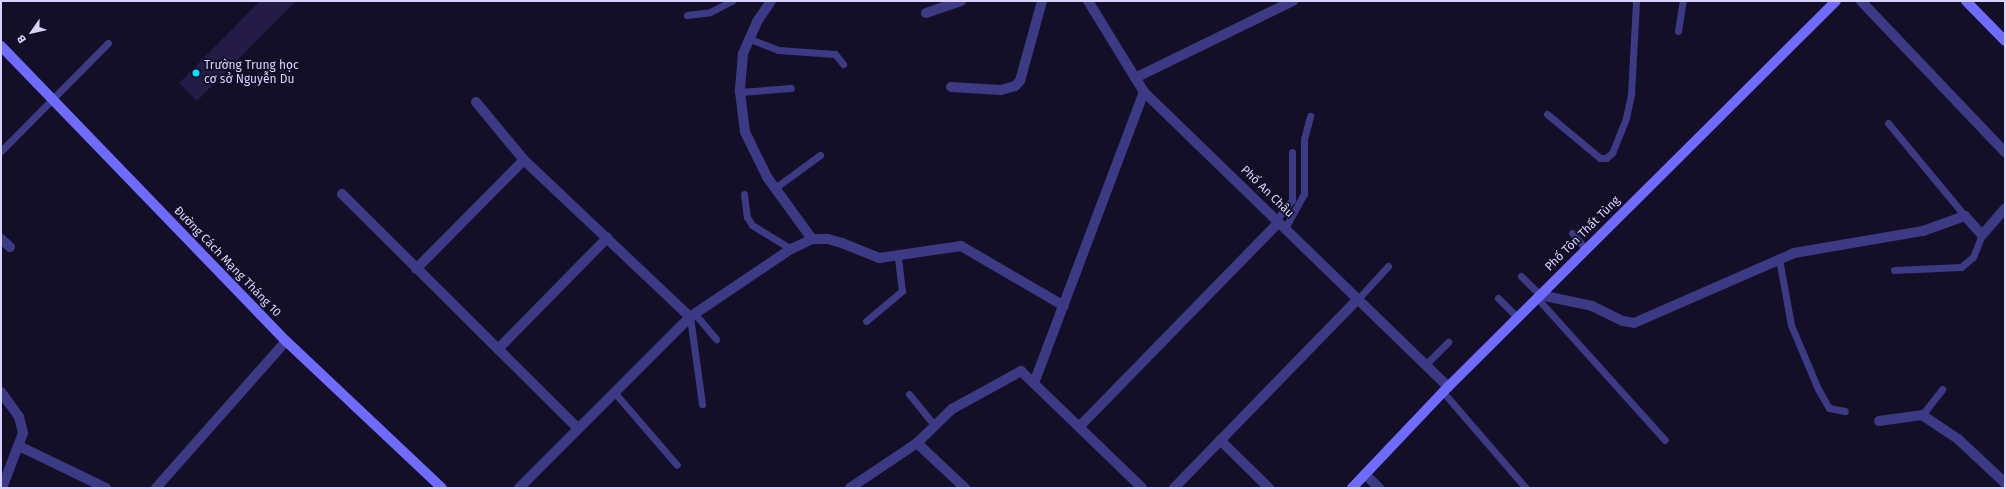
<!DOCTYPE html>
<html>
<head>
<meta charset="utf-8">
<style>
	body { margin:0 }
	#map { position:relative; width:2006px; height:489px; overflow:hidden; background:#130f26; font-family:"Fira Sans",sans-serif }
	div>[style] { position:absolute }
	.building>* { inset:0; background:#241b47 }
	.lane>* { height:7px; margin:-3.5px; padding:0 3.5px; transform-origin:3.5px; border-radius:3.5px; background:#3d3a85 }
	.street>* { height:10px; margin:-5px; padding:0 5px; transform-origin:5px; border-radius:5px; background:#3d3a85 }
	.secondary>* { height:10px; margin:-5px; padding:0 5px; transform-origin:5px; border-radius:5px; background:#6f6bff }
	.dots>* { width:11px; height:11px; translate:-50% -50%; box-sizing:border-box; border:2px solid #130f26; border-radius:50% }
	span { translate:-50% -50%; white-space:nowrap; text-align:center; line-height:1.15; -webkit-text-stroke:3.5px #130f26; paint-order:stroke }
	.poi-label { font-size:12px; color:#d9d4ff }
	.left { translate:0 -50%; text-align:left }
	.street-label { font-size:12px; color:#d9d4ff }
	.frame { position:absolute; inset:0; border:2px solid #d9d4ff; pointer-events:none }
	.north { position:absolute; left:12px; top:12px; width:40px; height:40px; -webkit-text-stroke:3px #130f26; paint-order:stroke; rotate:236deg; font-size:11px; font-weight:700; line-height:16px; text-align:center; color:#d9d4ff }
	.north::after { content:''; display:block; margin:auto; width:14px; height:18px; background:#d9d4ff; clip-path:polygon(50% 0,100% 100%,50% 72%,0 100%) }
</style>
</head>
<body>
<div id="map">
	<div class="building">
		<div style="clip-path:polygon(260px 1px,296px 1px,197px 101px,179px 83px)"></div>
	</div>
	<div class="lane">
		<div style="left:687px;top:15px;width:23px;rotate:-7deg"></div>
		<div style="left:710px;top:12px;width:25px;rotate:-27deg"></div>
		<div style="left:1678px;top:31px;width:30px;rotate:-81deg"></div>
		<div style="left:750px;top:39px;width:30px;rotate:21deg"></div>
		<div style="left:778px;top:50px;width:57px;rotate:4deg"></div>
		<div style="left:835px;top:54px;width:13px;rotate:51deg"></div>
		<div style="left:740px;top:92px;width:51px;rotate:-4.5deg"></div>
		<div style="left:1547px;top:114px;width:69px;rotate:39.7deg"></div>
		<div style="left:1600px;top:158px;width:6px"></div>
		<div style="left:1606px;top:158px;width:8px;rotate:-40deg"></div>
		<div style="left:1612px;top:153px;width:38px;rotate:-68deg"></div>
		<div style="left:1626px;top:118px;width:25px;rotate:-78deg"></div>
		<div style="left:1631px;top:94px;width:93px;rotate:-86.9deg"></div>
		<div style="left:1888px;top:123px;width:121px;rotate:50.4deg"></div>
		<div style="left:1px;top:151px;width:152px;rotate:-45.3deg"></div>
		<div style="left:775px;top:188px;width:56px;rotate:-36.3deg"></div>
		<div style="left:744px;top:194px;width:23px;rotate:83deg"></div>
		<div style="left:747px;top:217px;width:9px;rotate:58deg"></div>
		<div style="left:752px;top:225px;width:46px;rotate:31.6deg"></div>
		<div style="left:1277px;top:219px;width:24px;rotate:-52deg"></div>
		<div style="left:1292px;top:200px;width:48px;rotate:-90deg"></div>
		<div style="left:1285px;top:228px;width:39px;rotate:-61deg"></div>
		<div style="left:1304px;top:194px;width:55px;rotate:-90deg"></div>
		<div style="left:1304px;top:139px;width:24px;rotate:-75deg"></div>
		<div style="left:1572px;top:233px;width:21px;rotate:49deg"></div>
		<div style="left:1779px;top:259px;width:67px;rotate:79.7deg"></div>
		<div style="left:1791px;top:325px;width:69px;rotate:67.1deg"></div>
		<div style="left:1818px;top:389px;width:22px;rotate:60deg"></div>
		<div style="left:1829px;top:408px;width:16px;rotate:11deg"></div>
		<div style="left:1894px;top:270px;width:67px;rotate:-2.6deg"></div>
		<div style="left:1961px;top:267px;width:16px;rotate:-40deg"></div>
		<div style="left:1973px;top:257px;width:24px;rotate:-68deg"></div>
		<div style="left:1521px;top:276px;width:27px;rotate:45deg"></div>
		<div style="left:1498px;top:298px;width:28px;rotate:45deg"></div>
		<div style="left:1537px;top:298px;width:191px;rotate:48deg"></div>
		<div style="left:1357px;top:300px;width:46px;rotate:-47.6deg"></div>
		<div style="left:695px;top:314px;width:33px;rotate:50deg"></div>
		<div style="left:690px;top:317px;width:88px;rotate:82.1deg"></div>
		<div style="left:866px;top:321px;width:47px;rotate:-39.8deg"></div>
		<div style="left:902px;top:291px;width:35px;rotate:-97deg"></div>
		<div style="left:1425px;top:365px;width:33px;rotate:-45deg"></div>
		<div style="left:614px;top:392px;width:96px;rotate:49.2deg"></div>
		<div style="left:1443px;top:392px;width:127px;rotate:49.2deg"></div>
		<div style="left:909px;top:394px;width:40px;rotate:51deg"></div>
		<div style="left:1922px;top:415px;width:33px;rotate:-52deg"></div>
	</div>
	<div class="street">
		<div style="left:771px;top:1px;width:25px;rotate:124deg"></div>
		<div style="left:757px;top:22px;width:35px;rotate:114deg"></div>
		<div style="left:743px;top:54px;width:38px;rotate:95deg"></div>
		<div style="left:740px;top:92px;width:40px;rotate:82.9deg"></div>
		<div style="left:745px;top:132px;width:50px;rotate:63.9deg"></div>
		<div style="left:767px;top:177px;width:77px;rotate:54deg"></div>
		<div style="left:1088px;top:1px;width:107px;rotate:58.4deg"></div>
		<div style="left:1144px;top:92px;width:424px;rotate:44.1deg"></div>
		<div style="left:1861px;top:1px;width:209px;rotate:46.4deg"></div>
		<div style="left:926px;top:13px;width:37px;rotate:-19deg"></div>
		<div style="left:1135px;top:78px;width:176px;rotate:-26deg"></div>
		<div style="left:951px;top:87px;width:50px;rotate:3.4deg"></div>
		<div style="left:1001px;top:90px;width:15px;rotate:-16deg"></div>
		<div style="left:1015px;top:86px;width:7px;rotate:-45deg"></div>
		<div style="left:1020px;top:81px;width:83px;rotate:-74.6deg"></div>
		<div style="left:476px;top:102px;width:75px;rotate:50.4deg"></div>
		<div style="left:524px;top:160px;width:228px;rotate:43.4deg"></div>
		<div style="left:342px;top:194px;width:332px;rotate:44.8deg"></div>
		<div style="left:1px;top:239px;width:12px;rotate:42deg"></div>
		<div style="left:416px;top:269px;width:153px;rotate:-45.3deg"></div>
		<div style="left:1540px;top:295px;width:53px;rotate:11.9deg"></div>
		<div style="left:1592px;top:306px;width:34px;rotate:26deg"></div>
		<div style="left:1623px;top:321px;width:11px;rotate:10deg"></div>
		<div style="left:1634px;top:323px;width:175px;rotate:-23.6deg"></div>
		<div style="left:1794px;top:253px;width:131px;rotate:-9.7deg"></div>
		<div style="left:1923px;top:231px;width:45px;rotate:-19.7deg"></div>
		<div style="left:1965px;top:216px;width:25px;rotate:48deg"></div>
		<div style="left:1982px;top:235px;width:35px;rotate:-49deg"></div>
		<div style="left:498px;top:349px;width:156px;rotate:-45.5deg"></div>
		<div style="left:1034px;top:383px;width:311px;rotate:-69.3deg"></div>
		<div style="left:1px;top:392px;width:31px;rotate:54deg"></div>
		<div style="left:19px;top:417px;width:16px;rotate:76deg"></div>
		<div style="left:23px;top:433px;width:59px;rotate:110.9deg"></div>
		<div style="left:1879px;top:421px;width:43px;rotate:-7.9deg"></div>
		<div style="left:1922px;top:415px;width:43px;rotate:33.7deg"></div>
		<div style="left:1958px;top:439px;width:64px;rotate:43.1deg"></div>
		<div style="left:1079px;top:427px;width:286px;rotate:-45.7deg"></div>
		<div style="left:1220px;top:440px;width:69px;rotate:44.4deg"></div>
		<div style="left:917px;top:443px;width:66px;rotate:43.2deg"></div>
		<div style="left:19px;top:446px;width:97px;rotate:25.8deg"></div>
		<div style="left:1365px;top:474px;width:20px;rotate:45deg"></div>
		<div style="left:156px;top:488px;width:196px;rotate:-48.5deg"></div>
		<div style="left:519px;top:488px;width:242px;rotate:-45deg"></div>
		<div style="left:690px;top:317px;width:122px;rotate:-34deg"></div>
		<div style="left:791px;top:249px;width:23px;rotate:-25deg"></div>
		<div style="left:812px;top:239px;width:16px"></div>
		<div style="left:828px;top:239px;width:15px;rotate:16deg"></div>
		<div style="left:842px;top:243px;width:40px;rotate:22deg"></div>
		<div style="left:879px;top:258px;width:83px;rotate:-8.3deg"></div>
		<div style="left:961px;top:246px;width:119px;rotate:30.2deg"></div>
		<div style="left:850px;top:488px;width:81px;rotate:-33.9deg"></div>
		<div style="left:917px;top:443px;width:49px;rotate:-44.2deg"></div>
		<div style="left:952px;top:409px;width:79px;rotate:-28.8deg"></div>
		<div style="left:1021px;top:371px;width:168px;rotate:44deg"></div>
		<div style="left:1174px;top:488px;width:262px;rotate:-45.8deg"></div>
	</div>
	<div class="secondary">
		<div style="left:1966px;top:1px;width:56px;rotate:45.7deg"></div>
		<div style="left:1px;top:46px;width:410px;rotate:46deg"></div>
		<div style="left:286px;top:341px;width:214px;rotate:43.3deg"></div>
		<div style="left:1352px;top:488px;width:139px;rotate:-46.5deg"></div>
		<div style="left:1448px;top:387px;width:547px;rotate:-44.85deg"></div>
	</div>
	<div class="dots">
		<div style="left:196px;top:73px;background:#00e5ff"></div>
	</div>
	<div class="poi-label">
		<span class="left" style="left:204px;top:73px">Trường Trung học<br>cơ sở Nguyễn Du</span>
	</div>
	<div class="street-label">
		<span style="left:1267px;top:192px;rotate:44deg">Phố An Châu</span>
		<span style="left:1583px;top:234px;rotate:-45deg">Phố Tôn Thất Tùng</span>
		<span style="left:227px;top:262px;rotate:46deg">Đường Cách Mạng Tháng 10</span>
	</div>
	<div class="frame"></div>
	<div class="north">B</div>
</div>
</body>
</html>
